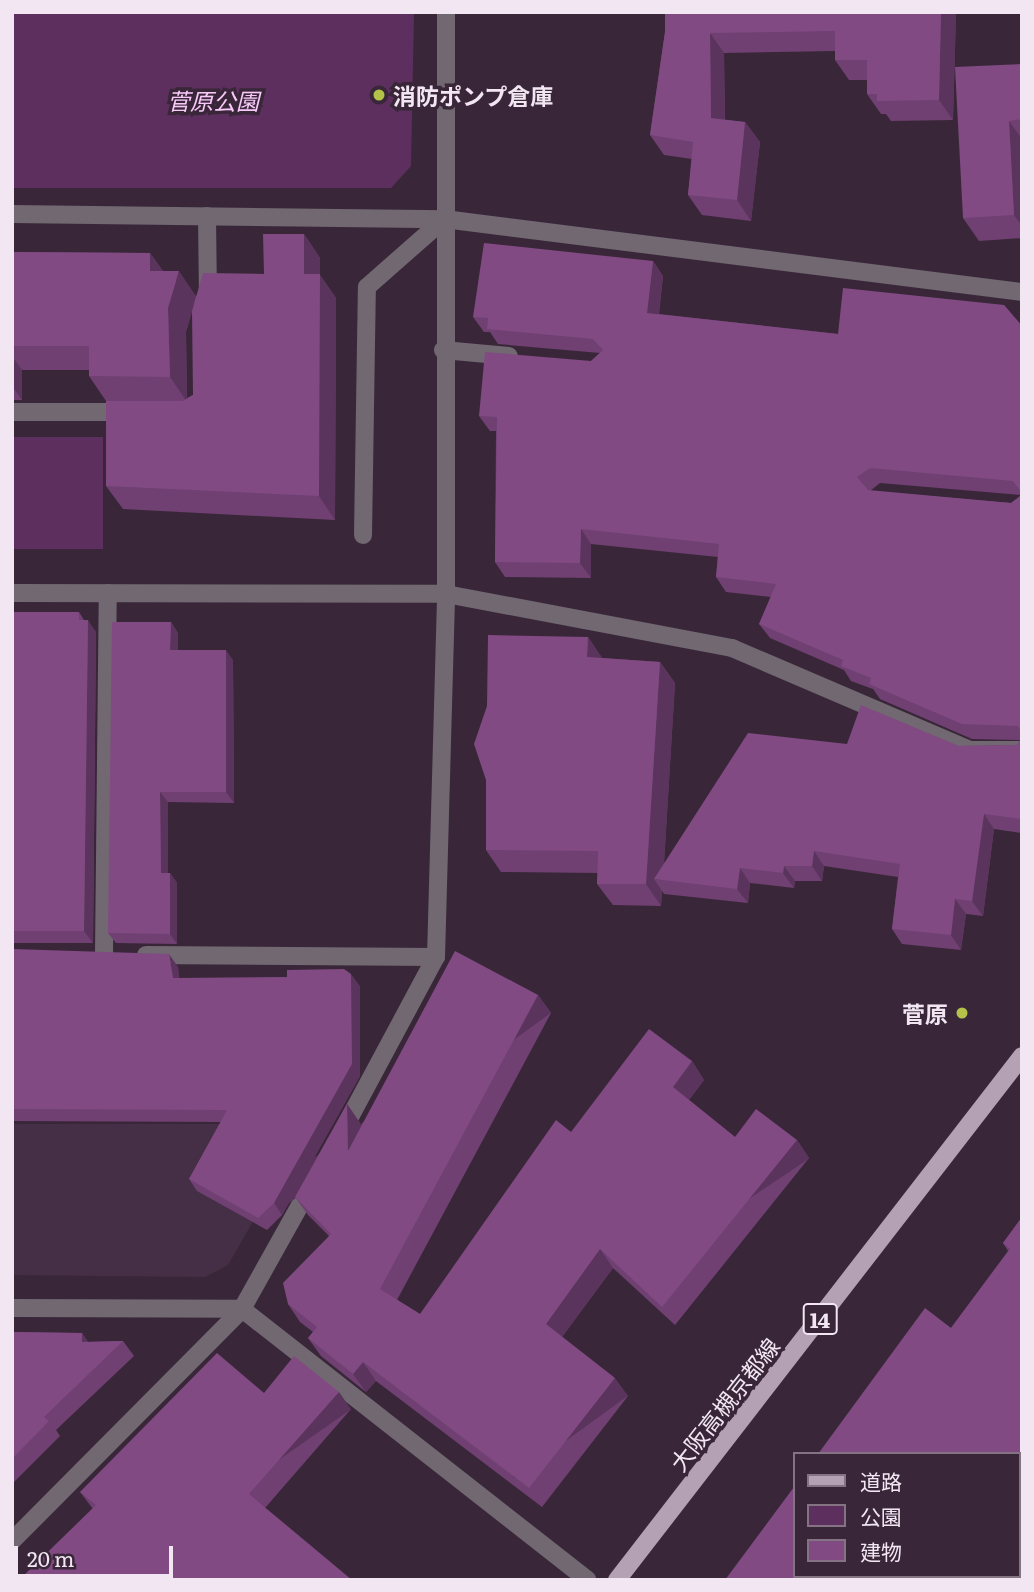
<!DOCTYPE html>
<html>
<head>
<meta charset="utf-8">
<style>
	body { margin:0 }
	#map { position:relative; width:1034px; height:1592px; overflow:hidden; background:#392739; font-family:Literata,"Noto Sans JP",serif }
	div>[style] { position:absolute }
	.built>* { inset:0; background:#452f46 }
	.green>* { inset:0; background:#5d2f5f; transform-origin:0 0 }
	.minor>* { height:18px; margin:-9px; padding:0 9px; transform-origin:9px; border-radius:9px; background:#716871 }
	.major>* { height:18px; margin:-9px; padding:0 9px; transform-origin:9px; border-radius:9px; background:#b4a1b4 }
	.wall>* { inset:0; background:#6f4071 }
	.shaded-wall>* { inset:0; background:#5a345c; transform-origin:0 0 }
	.building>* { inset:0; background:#814a83; transform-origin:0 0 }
	.dots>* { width:19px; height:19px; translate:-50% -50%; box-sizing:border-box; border:4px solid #392739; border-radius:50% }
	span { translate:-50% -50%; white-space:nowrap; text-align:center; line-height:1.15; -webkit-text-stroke:7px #392739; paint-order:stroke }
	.shield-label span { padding:2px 5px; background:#392739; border:2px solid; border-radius:5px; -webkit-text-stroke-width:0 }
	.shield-label { font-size:21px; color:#f2e6f2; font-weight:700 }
	.poi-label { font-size:23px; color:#f2e6f2; font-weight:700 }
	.left { translate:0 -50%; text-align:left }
	.right { translate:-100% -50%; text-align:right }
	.park-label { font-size:23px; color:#f8c9f9; font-style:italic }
	.street-label { font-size:23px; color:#f2e6f2 }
	.frame { position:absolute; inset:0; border:14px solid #f2e6f2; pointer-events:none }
	.legend { position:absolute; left:793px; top:1452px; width:228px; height:126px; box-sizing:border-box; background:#392739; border:2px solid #837383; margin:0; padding:9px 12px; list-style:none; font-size:21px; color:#f2e6f2 }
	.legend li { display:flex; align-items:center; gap:14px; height:35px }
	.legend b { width:35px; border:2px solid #837383 }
	.scale { position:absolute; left:14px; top:1546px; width:159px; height:32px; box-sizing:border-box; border:4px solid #f2e6f2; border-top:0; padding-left:9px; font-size:21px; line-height:24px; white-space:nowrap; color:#f2e6f2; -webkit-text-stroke:5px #392739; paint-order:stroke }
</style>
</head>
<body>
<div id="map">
	<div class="built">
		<div style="clip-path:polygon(12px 1124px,309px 1124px,228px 1265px,205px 1277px,12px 1275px)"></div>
	</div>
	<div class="green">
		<div style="clip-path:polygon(12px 12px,414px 12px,411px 166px,391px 188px,12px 188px)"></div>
		<div style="left:12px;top:437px;width:91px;height:112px"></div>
	</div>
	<div class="minor">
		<div style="left:12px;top:214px;width:432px;rotate:0.7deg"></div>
		<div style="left:444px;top:219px;width:583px;rotate:7.2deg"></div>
		<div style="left:207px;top:216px;width:81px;rotate:89.3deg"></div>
		<div style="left:443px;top:350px;width:66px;rotate:5.2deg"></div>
		<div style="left:12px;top:412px;width:116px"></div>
		<div style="left:363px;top:535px;width:248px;rotate:-89.1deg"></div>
		<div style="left:367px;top:287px;width:103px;rotate:-41.4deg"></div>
		<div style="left:12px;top:593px;width:434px;rotate:0.1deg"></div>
		<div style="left:446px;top:594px;width:291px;rotate:10.7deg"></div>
		<div style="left:732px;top:648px;width:259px;rotate:23.2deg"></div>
		<div style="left:970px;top:750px;width:52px"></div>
		<div style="left:104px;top:954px;width:361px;rotate:-89.4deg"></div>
		<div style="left:146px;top:955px;width:290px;rotate:0.4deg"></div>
		<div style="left:342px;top:1132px;width:199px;rotate:-61.8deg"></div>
		<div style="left:436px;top:957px;width:363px;rotate:-88.4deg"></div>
		<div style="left:446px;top:594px;width:582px;rotate:-90deg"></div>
		<div style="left:12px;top:1308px;width:230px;rotate:0.2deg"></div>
		<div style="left:242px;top:1309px;width:439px;rotate:38.1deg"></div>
		<div style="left:12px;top:1541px;width:327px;rotate:-45.2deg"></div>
		<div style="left:242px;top:1309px;width:143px;rotate:-60.8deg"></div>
	</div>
	<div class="major">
		<div style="left:617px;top:1580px;width:662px;rotate:-52.3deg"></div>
	</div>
	<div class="wall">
		<div style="clip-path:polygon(665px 12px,956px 12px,953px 120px,891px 121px,886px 114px,881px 114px,867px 94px,867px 80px,849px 80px,835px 60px,835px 51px,724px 53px,725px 120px,745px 122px,760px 142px,751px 221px,702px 215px,688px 195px,692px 159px,664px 155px,650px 135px,665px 32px)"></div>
		<div style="clip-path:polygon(1022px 64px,1022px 238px,979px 241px,963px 218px)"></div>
		<div style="clip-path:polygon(evenodd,304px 234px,320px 258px,320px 275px,336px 298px,335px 520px,123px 509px,106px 486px,106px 401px,89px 376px,89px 370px,22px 370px,22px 400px,12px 400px,12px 252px,150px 253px,163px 271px,196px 296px,264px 274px,304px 234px,194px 304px,193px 395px,187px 398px,186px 332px,194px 304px)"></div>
		<div style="clip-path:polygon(evenodd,653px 261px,663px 276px,659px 314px,838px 334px,1004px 305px,1022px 326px,1022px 833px,994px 829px,983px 916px,966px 914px,961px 950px,902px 944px,892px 929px,898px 877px,824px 866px,822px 881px,795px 881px,794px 888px,750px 883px,748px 903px,664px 894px,662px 891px,661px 906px,613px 905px,597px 884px,598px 873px,501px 872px,486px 850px,588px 637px,602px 658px,660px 662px,675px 683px,664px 863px,847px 744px,959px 746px,1017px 745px,1020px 740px,972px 739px,880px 699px,873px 689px,851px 681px,844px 670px,770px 638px,759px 624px,771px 597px,726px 592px,716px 577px,718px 557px,591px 544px,591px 578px,505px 577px,495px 562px,496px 431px,490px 431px,479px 416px,591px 361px,600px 353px,498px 344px,490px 332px,484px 332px,473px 317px,653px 261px,880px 483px,1021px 495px,1011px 503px,870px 491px,880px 483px)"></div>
		<div style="clip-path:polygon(79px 612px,84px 620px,96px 632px,93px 943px,12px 943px,12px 636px)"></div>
		<div style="clip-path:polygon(171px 622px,178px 633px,178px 650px,233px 660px,234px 803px,168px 802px,168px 873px,170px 873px,177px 883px,177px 944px,116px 943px,108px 933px)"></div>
		<div style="clip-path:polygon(12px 949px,178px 967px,179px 978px,360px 986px,360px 1076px,282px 1215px,267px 1230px,197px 1191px,189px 1179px,221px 1122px,12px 1121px)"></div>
		<div style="clip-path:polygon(538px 995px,551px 1013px,397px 1300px,420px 1314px,571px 1132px,692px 1061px,704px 1080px,689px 1100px,735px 1137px,797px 1140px,809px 1158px,675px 1325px,613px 1268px,562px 1337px,628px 1396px,542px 1507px,376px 1381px,366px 1392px,321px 1356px,308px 1338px,313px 1332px,300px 1322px,288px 1304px,329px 1236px,308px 1215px,295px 1197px,347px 1104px,360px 1123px,360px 1128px)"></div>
		<div style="clip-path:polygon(1022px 1217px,1022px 1580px,873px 1580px,868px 1576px,1018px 1576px,951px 1328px,1008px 1251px,1003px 1243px)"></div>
		<div style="clip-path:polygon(12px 1332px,82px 1333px,88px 1342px,123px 1341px,134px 1356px,56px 1430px,60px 1436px,12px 1484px)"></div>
		<div style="clip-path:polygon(264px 1393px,351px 1409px,265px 1508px,93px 1509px,80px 1492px)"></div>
	</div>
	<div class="shaded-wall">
		<div style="clip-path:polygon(941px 12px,956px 12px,953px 120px,939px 100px)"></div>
		<div style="clip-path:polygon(710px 33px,724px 53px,725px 138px,711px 118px)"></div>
		<div style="clip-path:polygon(1009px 121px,1022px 139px,1022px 226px,1014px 215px)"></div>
		<div style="clip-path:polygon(745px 122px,760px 142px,751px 221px,737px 200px)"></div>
		<div style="clip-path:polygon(304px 234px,320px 258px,320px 275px,336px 298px,335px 520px,319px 496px,304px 274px)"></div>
		<div style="clip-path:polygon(150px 253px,167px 277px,150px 271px)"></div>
		<div style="clip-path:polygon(653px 261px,663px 276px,657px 328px,647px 313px)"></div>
		<div style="clip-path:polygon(179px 271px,196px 296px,186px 332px,187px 402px,170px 377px,168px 308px)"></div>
		<div style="clip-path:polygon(12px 356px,22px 370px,22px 400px,12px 386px)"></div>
		<div style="clip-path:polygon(581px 529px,591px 544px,591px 578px,580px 563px)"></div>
		<div style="clip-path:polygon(88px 620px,96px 632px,93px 943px,84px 931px)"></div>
		<div style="clip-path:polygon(171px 622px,178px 633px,178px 660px,170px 650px)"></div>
		<div style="clip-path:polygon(588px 637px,603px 659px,587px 657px)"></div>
		<div style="clip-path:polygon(226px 650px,233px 660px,234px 803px,226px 792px)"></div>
		<div style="clip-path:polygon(660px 662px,675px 683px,663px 880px,654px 879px,662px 891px,661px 906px,646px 884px)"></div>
		<div style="clip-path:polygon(160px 792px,168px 802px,168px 883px,161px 873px)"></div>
		<div style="clip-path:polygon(984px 814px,994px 829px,983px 916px,972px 901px)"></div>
		<div style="clip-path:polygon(814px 851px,824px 866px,822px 881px,812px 866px)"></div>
		<div style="clip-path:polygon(784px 866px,795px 881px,794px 888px,783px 873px)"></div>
		<div style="clip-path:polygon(740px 868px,750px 883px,748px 903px,737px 889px)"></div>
		<div style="clip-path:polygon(170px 873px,177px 883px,177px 944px,170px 934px)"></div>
		<div style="clip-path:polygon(955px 899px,966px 914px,961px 950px,951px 935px)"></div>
		<div style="clip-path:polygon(169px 954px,178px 967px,181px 990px,173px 978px)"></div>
		<div style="clip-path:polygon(351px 974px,360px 986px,360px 1076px,282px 1215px,274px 1203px)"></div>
		<div style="left:538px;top:995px;width:22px;height:334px;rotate:54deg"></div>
		<div style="clip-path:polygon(692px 1061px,704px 1080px,685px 1105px,673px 1087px)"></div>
		<div style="clip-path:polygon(347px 1104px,360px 1123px,360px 1170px,348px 1151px)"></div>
		<div style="left:797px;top:1140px;width:22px;height:215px;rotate:56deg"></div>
		<div style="clip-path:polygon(600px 1249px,613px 1268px,558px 1342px,546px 1324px)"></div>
		<div style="clip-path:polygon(82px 1333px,92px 1348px,82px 1342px)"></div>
		<div style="clip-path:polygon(363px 1362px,376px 1381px,366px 1392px,353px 1374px)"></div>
		<div style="left:615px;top:1378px;width:22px;height:140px;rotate:54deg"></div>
		<div style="left:339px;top:1392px;width:21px;height:136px;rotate:55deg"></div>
		<div style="clip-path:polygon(1022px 1558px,1022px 1580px,1005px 1580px,1008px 1576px,1018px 1576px,1018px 1563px)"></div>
		<div style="clip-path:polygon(804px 1576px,828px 1576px,825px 1580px,801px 1580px)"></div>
	</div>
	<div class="building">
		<div style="clip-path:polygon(665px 12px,941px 12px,939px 100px,877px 101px,877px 94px,867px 94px,867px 60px,835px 60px,835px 31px,710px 33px,711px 118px,745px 122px,737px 200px,688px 195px,693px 142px,650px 135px,665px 32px)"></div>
		<div style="clip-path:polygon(1022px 64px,1022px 119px,1009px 121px,1014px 215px,963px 218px,955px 67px)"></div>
		<div style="clip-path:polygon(263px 234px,304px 234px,304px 274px,320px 274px,319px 496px,106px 486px,106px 401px,183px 401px,193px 395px,192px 311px,203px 273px,264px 274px)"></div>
		<div style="clip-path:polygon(484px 243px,653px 261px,647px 313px,838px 334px,843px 288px,1004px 305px,1021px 325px,1022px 331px,1022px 493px,1013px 481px,870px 468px,857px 477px,868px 490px,1011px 503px,1022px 495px,1022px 734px,1018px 726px,962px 724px,869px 684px,871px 678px,841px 666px,843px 660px,759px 624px,776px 584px,716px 577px,719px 544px,581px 529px,580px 563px,495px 562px,497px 417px,479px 416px,485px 352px,591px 361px,603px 350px,593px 339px,487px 329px,488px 318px,473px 317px)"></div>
		<div style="clip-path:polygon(12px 252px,150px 253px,150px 271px,179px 271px,168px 308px,170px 377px,89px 376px,89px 346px,12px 346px)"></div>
		<div style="clip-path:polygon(14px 612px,79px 612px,79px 620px,88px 620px,84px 931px,12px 931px,12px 636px,14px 636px)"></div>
		<div style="clip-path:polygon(112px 622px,171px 622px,170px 650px,226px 650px,226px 792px,160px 792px,161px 873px,170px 873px,170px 934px,108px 933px)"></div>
		<div style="clip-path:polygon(488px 635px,588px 637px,587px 657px,660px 662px,646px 884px,597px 884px,598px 851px,486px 850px,486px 780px,474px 744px,487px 706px)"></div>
		<div style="clip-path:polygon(861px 705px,959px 746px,1017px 745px,1022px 737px,1022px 819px,984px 814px,972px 901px,955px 899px,951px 935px,892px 929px,900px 864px,814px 851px,812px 866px,784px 866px,783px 873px,740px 868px,737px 889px,654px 879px,748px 733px,847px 744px)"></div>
		<div style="clip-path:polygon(12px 949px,169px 954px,173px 978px,287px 977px,287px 970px,344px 969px,351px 974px,352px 1064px,274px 1203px,258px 1218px,189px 1179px,227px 1110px,12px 1109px)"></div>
		<div style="clip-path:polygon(455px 951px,538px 995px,380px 1289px,420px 1314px,556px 1120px,571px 1132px,649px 1029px,692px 1061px,673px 1087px,735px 1137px,756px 1109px,797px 1140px,662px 1307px,600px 1249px,546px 1324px,615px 1378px,529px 1488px,363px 1362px,353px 1374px,308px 1338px,317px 1327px,288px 1304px,283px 1283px,331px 1234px,295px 1197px,347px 1104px,348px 1151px)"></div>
		<div style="clip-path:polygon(1022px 1217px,1022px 1558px,1018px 1563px,1018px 1454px,818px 1454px,925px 1308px,951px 1328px,1010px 1249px,1003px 1243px)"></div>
		<div style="clip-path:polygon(12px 1332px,82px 1333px,82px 1342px,123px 1341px,44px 1417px,49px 1421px,12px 1459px)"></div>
		<div style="clip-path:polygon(217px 1353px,264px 1393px,294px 1356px,339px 1392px,249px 1494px,352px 1580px,19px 1580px,96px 1505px,80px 1492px)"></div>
		<div style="clip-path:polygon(794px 1487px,794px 1576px,804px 1576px,801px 1580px,725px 1580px)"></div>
		<div style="left:878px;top:1576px;width:130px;height:6px"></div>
	</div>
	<div class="dots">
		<div style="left:379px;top:95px;background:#b4c24a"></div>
		<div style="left:962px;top:1013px;background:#b4c24a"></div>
	</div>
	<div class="shield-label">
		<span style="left:820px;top:1319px">14</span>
	</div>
	<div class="poi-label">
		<span class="left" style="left:393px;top:95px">消防ポンプ倉庫</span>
		<span class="right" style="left:948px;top:1013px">菅原</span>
	</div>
	<div class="park-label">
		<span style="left:213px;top:100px">菅原公園</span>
	</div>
	<div class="street-label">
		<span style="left:724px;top:1404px;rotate:-52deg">大阪高槻京都線</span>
	</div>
	<div class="frame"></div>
	<ul class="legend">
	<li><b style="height:9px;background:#b4a1b4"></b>道路</li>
	<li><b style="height:19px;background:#5d2f5f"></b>公園</li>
	<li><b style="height:19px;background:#814a83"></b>建物</li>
	</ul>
	<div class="scale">20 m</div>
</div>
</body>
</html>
